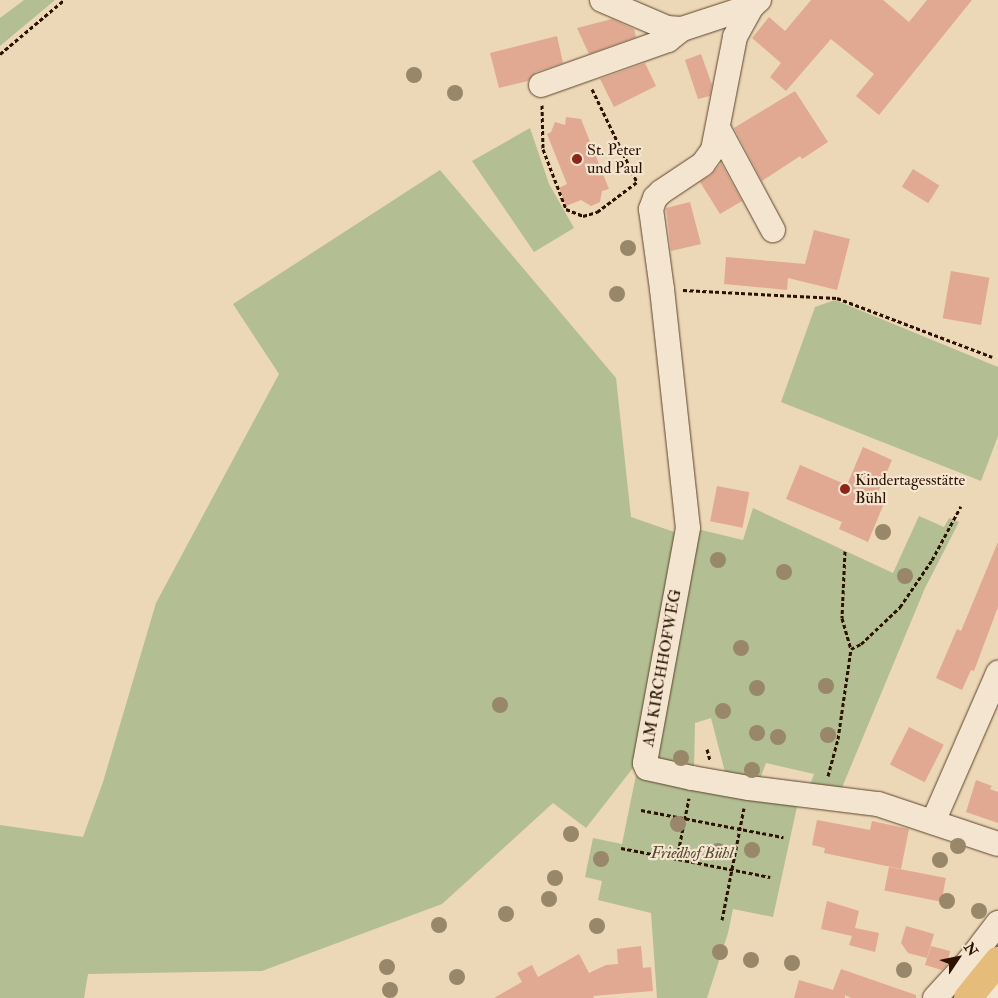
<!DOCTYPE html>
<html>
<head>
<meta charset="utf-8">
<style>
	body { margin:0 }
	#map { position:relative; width:998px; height:998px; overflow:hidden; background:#ecd7b6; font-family:"IM FELL Double Pica",serif }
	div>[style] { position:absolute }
	.green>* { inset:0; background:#b3bf92 }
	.building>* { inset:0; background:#e1a991; transform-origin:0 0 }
	.path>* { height:3px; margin-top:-1.5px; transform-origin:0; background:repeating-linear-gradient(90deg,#2d1200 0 4px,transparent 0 6.5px) }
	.roads { filter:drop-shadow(0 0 1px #5d432e) drop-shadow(0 0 1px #5d432e) }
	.minor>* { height:24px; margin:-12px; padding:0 12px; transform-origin:12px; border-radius:12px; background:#f3e5d0 }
	.major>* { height:28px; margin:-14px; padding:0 14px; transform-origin:14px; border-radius:14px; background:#e6bc7b }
	.trees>* { width:16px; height:16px; margin:-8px; border-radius:50%; background:#99876a }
	.dots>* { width:14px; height:14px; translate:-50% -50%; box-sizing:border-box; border:2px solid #f3e5d0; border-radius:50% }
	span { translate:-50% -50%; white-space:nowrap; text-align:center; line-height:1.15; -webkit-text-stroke:4.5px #f3e5d0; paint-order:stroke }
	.poi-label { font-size:16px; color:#2d1200 }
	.left { translate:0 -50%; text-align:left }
	.street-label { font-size:16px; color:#2d1200 }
	.park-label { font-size:16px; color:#55462c; font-style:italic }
	.north { position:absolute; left:933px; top:933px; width:50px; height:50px; -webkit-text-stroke:4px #f3e5d0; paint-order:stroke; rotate:56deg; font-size:14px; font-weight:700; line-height:20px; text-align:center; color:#2d1200 }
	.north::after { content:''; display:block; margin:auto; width:18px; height:22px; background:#2d1200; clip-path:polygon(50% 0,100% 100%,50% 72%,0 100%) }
</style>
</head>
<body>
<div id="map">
	<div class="green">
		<div style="clip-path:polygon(24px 0,55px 0,0 46px,0 18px)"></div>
		<div style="clip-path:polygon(530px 128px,549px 184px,574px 228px,534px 252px,472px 161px)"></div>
		<div style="clip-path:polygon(440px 170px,616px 378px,631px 517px,680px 534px,640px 759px,586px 828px,553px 803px,442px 904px,262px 971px,88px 974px,84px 998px,0 998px,0 825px,83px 837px,103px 782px,156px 603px,279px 374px,233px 304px)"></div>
		<div style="clip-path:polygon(835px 300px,998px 367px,998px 436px,981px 481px,781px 402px,815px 307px)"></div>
		<div style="clip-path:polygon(753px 508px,893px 573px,919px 516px,944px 527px,949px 518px,959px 522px,925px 588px,841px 790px,810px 785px,814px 774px,766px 763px,760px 779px,725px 772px,711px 718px,695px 723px,694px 767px,651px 758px,697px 529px,743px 540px)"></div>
		<div style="clip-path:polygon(636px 775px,798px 802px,773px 917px,733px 909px,728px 933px,707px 998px,657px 998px,651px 913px,598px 900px,602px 881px,585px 877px,593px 838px,622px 844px)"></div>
	</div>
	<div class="building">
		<div style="clip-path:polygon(811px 0,883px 0,909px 22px,927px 0,972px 0,879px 115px,856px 96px,874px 74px,831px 39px,786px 91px,770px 77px,781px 63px,752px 38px,769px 17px,785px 31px)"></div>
		<div style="clip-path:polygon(612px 19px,634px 29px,636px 37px,589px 54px,577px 28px)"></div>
		<div style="clip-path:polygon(557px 36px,563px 63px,536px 72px,528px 81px,499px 88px,490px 53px)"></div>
		<div style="clip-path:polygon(701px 54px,712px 85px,710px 96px,698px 99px,685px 60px)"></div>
		<div style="clip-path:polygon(645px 63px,656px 86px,614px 107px,600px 79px)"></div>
		<div style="clip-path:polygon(795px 91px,828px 142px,802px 159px,800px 156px,762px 181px,734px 128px)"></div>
		<div style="clip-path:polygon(566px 117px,581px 119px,609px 189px,602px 191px,600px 202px,591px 206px,581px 200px,566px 206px,559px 188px,567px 184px,547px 134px,551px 132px,555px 122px,565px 125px)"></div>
		<div style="clip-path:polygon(721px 163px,742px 201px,720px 214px,700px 182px,711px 175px)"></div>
		<div style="left:913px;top:169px;width:31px;height:21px;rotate:32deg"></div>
		<div style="clip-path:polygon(690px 202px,701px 244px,671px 251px,666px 208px)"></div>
		<div style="clip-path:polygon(814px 230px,850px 239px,837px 290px,788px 278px,787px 290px,724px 284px,726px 257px,805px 264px)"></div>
		<div style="left:951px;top:271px;width:39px;height:48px;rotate:10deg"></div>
		<div style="clip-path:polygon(863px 447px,892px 460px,876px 497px,885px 501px,868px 542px,839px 529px,842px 522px,786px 499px,800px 465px,847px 485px)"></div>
		<div style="left:717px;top:486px;width:33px;height:36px;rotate:11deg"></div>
		<div style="clip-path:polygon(998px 542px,998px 607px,974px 671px,971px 670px,962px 690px,936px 678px,957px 629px,961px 631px)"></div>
		<div style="left:909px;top:727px;width:39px;height:42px;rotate:27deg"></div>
		<div style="clip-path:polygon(976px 780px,992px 786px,990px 789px,998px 792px,998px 823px,966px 812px)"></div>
		<div style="clip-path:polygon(817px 820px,870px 830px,872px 821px,909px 829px,901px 869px,824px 853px,825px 848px,812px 845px)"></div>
		<div style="left:889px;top:867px;width:58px;height:24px;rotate:11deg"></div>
		<div style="clip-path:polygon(827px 901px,859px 911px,854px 932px,855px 928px,879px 933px,875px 952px,849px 945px,852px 936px,821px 929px)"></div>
		<div style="clip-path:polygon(906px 926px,934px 934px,927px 958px,908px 953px,901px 943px)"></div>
		<div style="clip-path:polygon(641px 946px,643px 968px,651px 967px,653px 991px,593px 996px,594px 998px,494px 998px,522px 982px,517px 973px,532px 965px,538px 977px,579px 954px,589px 973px,606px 965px,618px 964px,617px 949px)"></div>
		<div style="clip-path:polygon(931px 946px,950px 951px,947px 965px,942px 970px,925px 965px)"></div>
		<div style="clip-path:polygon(841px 969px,916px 995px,916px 998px,851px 998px,845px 995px,845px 998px,794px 998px,799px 980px,833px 990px)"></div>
	</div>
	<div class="path">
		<div style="left:0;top:54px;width:84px;rotate:-40.2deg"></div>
		<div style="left:592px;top:89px;width:103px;rotate:64.2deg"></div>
		<div style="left:542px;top:105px;width:44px;rotate:88.7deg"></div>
		<div style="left:543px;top:149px;width:64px;rotate:69deg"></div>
		<div style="left:566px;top:209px;width:18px;rotate:22deg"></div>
		<div style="left:583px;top:216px;width:15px;rotate:-16deg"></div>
		<div style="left:597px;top:212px;width:50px;rotate:-36.9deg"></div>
		<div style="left:683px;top:290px;width:154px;rotate:3deg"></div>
		<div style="left:837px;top:298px;width:166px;rotate:20.8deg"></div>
		<div style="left:845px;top:551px;width:67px;rotate:92.6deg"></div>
		<div style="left:842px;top:618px;width:32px;rotate:74deg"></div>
		<div style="left:707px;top:749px;width:11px;rotate:75deg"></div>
		<div style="left:828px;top:776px;width:38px;rotate:-75deg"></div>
		<div style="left:838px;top:739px;width:91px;rotate:-81.8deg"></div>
		<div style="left:851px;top:649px;width:11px;rotate:-27deg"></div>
		<div style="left:861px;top:644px;width:54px;rotate:-43.5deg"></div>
		<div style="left:900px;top:607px;width:57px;rotate:-55.8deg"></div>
		<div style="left:932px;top:560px;width:61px;rotate:-61.8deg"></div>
		<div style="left:641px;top:810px;width:145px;rotate:10.8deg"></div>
		<div style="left:621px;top:848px;width:152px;rotate:11deg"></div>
		<div style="left:677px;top:858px;width:61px;rotate:-78.7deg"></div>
		<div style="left:722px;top:920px;width:114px;rotate:-78.9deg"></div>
	</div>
	<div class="roads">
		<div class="minor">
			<div style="left:602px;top:0;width:71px;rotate:23.3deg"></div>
			<div style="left:667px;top:28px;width:15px;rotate:4deg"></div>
			<div style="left:682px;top:29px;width:74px;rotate:-18.2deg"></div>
			<div style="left:759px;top:0;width:9px;rotate:139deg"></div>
			<div style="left:752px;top:6px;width:35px;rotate:119deg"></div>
			<div style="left:735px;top:37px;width:115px;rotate:101deg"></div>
			<div style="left:713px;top:150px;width:17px;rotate:126deg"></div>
			<div style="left:703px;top:164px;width:50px;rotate:146.3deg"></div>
			<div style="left:661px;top:192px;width:8px;rotate:135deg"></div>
			<div style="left:655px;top:198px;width:12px;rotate:110deg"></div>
			<div style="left:651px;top:209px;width:81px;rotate:82.2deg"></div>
			<div style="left:662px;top:289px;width:240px;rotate:83.8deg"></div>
			<div style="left:688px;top:528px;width:239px;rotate:100.4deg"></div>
			<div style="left:645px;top:763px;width:5px;rotate:68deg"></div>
			<div style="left:647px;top:768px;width:46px;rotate:12.5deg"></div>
			<div style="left:692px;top:778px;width:58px;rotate:10deg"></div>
			<div style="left:749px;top:788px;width:130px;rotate:7.1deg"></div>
			<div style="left:878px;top:804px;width:126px;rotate:18.4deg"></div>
			<div style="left:541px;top:85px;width:135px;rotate:-19.5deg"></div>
			<div style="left:668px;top:40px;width:18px;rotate:-38deg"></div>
			<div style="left:718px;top:128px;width:116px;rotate:61.7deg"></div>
			<div style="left:933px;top:822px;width:163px;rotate:-66.4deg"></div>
			<div style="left:935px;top:998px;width:50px;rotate:-47.4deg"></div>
			<div style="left:969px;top:961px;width:48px;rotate:-52.7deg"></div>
			<div style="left:996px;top:998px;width:4px;rotate:-56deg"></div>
		</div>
		<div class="major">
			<div style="left:968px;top:998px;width:48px;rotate:-51deg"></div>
		</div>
	</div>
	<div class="trees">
		<div style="left:414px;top:75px"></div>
		<div style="left:455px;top:93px"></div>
		<div style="left:628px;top:248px"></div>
		<div style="left:617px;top:294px"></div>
		<div style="left:883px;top:532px"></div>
		<div style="left:718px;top:560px"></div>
		<div style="left:784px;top:572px"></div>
		<div style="left:905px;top:576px"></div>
		<div style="left:741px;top:648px"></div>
		<div style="left:826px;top:686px"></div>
		<div style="left:757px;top:688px"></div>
		<div style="left:500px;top:705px"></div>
		<div style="left:723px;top:711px"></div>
		<div style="left:757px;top:733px"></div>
		<div style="left:828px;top:735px"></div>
		<div style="left:778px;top:737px"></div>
		<div style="left:681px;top:758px"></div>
		<div style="left:752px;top:770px"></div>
		<div style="left:678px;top:824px"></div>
		<div style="left:571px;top:834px"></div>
		<div style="left:958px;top:846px"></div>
		<div style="left:752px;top:850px"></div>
		<div style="left:718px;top:851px"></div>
		<div style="left:601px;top:859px"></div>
		<div style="left:940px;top:860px"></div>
		<div style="left:555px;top:878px"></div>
		<div style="left:549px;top:899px"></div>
		<div style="left:947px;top:901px"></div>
		<div style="left:979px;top:911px"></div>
		<div style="left:506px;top:914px"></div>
		<div style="left:439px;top:925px"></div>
		<div style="left:597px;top:926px"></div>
		<div style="left:720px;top:952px"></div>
		<div style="left:751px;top:960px"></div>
		<div style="left:792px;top:963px"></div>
		<div style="left:387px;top:967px"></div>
		<div style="left:904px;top:970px"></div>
		<div style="left:457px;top:977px"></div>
		<div style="left:390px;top:990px"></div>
	</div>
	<div class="dots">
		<div style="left:577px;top:159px;background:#8f2418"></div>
		<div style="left:845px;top:489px;background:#8f2418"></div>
	</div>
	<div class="poi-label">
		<span class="left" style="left:587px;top:159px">St. Peter<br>und Paul</span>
		<span class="left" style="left:855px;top:489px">Kindertagesstätte<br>Bühl</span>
	</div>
	<div class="street-label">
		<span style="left:662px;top:668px;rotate:-80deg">AM KIRCHHOFWEG</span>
	</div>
	<div class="park-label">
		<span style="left:692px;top:853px">Friedhof Bühl</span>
	</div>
	<div class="north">N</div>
</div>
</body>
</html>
